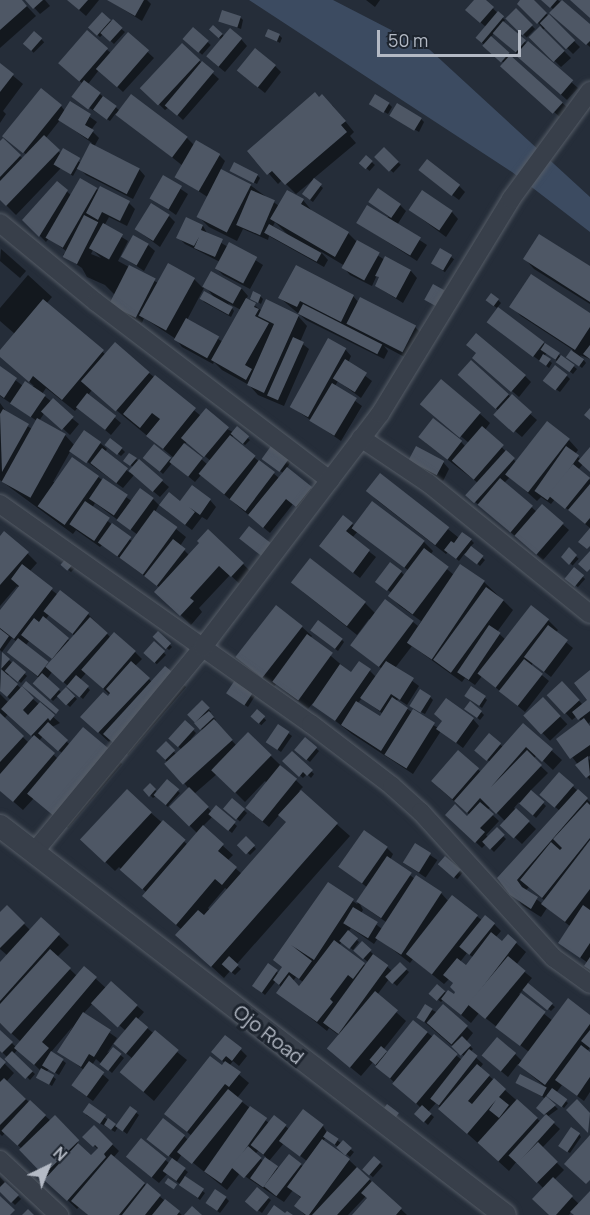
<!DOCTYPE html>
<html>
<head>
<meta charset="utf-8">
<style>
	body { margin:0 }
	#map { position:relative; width:590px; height:1215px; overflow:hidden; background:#252d39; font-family:Manrope,sans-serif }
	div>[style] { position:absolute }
	.water>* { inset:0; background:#3c4b61 }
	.shadow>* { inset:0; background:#0007; transform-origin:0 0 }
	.building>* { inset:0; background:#4e5765; transform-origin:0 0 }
	.roads { filter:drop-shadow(0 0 2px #565d67) drop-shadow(0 0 2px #565d67) }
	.minor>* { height:18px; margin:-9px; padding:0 9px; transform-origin:9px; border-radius:9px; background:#383f4a }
	.tertiary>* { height:22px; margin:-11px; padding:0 11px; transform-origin:11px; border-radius:11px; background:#383f4a }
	span { translate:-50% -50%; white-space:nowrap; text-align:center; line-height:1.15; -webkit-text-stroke:6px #1d242e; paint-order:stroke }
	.street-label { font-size:20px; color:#b4bac5 }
	.north { position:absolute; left:18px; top:1137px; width:60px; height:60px; -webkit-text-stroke:4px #1d242e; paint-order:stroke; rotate:43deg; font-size:16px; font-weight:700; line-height:24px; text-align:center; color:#b4bac5 }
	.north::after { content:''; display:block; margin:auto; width:21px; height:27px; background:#b4bac5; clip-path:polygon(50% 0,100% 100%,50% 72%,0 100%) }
	.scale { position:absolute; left:377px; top:30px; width:144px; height:27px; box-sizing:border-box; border:3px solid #b4bac5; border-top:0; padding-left:8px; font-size:18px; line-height:21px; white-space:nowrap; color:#b4bac5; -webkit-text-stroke:4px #1d242e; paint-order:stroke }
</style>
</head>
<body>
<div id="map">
	<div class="water">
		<div style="clip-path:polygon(249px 0,333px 0,430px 50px,590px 197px,590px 232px,512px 172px)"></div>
	</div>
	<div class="shadow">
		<div style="clip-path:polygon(0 0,21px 0,36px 16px,0 48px)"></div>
		<div style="clip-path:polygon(27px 0,45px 0,50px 6px,40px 14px)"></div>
		<div style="clip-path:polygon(68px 0,99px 0,86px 16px)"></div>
		<div style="clip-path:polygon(147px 0,151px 4px,142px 21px,110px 1px)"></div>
		<div style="clip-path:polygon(366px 0,380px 0,375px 7px)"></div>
		<div style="clip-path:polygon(476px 0,484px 0,505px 20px,503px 23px,578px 88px,567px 100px,494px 33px,490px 38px,569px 109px,561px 118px,508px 72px,504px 63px,477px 38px,486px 27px,473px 16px)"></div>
		<div style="clip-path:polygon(522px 0,532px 0,580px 47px,573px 54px,546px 27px,543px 30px,571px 58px,561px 67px,531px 38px,542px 27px,519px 4px)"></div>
		<div style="clip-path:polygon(543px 0,558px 0,590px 26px,590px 47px,558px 19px,554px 10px)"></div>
		<div style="left:516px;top:10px;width:27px;height:12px;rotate:45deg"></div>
		<div style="clip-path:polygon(102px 14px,125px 32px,114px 44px,103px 34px,100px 37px,90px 28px)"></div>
		<div style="clip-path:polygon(240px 17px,243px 20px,241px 29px,221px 21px)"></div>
		<div style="clip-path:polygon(214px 27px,225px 37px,241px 39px,247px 46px,225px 72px,214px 63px,222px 40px,211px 30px)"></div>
		<div style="left:193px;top:29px;width:24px;height:13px;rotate:42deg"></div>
		<div style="left:35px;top:33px;width:13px;height:15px;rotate:45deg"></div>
		<div style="clip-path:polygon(evenodd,128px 34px,154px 58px,123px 92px,99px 70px,88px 84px,120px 111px,187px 138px,194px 145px,219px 155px,225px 161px,220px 171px,250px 185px,279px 206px,303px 200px,312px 211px,348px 233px,358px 243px,385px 260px,386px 258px,411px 271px,417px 278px,403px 303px,376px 286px,380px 278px,377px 275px,372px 286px,350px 275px,344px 268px,345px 266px,320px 251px,328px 260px,324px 267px,269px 236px,268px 240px,243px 229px,237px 241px,209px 227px,199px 217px,209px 198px,177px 177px,183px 166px,116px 113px,110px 121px,80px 102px,83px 84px,66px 69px,106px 49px,111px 53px,128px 34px,275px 222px,287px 234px,273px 226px,275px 222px)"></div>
		<div style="clip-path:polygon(267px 35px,279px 35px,282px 38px,280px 43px)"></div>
		<div style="clip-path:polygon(182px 45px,219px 79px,183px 120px,169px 107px,165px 110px,142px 88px)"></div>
		<div style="clip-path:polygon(0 65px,23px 84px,3px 111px,6px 114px,0 123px)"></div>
		<div style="clip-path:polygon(275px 66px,281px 72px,265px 93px,245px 77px)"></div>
		<div style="clip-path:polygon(evenodd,70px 103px,97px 122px,91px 130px,99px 138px,94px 147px,139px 169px,145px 176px,133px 199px,86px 175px,78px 167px,73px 176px,61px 168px,16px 215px,0 199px,0 143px,3px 140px,23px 159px,27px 155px,11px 142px,61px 106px,65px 111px,70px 103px,60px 120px,92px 143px,82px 163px,61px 154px,45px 139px,60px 120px)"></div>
		<div style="clip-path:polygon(389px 104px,392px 107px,388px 114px,374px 106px)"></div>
		<div style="clip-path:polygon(332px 105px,354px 132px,350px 136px,356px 143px,313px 179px,323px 188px,313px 202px,306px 197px,313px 180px,296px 194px,282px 180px,278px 184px,249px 151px)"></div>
		<div style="clip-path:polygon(395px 118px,421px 119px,424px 122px,419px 132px)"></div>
		<div style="left:384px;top:149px;width:23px;height:11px;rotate:43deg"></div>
		<div style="left:366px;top:157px;width:12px;height:8px;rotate:42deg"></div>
		<div style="clip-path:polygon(232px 171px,257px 175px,260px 178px,257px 184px)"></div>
		<div style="clip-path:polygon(427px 176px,459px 186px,465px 192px,459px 200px)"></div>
		<div style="clip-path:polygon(163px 177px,188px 194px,176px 215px,152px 198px)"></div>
		<div style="clip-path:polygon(evenodd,57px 183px,72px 196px,96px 189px,129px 203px,135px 209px,127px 226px,109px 217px,104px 226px,128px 241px,118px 261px,158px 283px,194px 279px,203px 288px,211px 273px,242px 289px,248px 296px,246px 299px,262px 311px,298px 316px,307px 326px,300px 342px,309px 349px,284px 406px,258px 395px,249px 385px,222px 370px,214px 362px,213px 364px,182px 347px,176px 339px,144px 318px,142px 323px,118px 310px,115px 295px,105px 285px,87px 277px,82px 268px,63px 255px,66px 251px,49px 238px,46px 242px,24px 220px,57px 183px,93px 250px,101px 258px,91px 254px,93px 250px,57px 183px,205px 286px,213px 296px,202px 299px,204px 302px,231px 317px,234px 311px,228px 303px,241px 310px,223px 342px,187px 320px,205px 286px)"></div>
		<div style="clip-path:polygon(370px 202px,400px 205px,406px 211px,397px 225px,427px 245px,417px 261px,358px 223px,389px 217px)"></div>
		<div style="clip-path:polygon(410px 210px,452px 212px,458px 219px,446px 237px)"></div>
		<div style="clip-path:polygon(169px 216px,175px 222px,160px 247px,137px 230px)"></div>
		<div style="clip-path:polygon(187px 219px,203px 226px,208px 235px,228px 247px,230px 244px,263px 265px,250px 289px,223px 275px,217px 269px,220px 262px,185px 244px,178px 237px)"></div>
		<div style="clip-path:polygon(148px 245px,155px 251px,144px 271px,123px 257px)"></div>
		<div style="clip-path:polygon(1px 249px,26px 271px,20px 278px,0 261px)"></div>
		<div style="left:441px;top:250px;width:16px;height:16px;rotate:35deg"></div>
		<div style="clip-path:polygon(525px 259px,590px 268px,590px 304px,534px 269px)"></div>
		<div style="clip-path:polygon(evenodd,28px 275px,52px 297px,46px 304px,106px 355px,149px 373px,201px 416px,233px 432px,237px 428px,250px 440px,245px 445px,234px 435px,231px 438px,279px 478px,283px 473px,266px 461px,288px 460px,290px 463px,287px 468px,317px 494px,303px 512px,293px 504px,270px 533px,201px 475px,195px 482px,172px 463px,163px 474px,145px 458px,154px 446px,172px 461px,174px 458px,92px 390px,88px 395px,121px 423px,111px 435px,78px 407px,75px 411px,46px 388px,42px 394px,79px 424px,70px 435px,45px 412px,39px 421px,65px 435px,75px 446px,100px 443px,107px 449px,105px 452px,130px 473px,134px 468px,128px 463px,136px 459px,169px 487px,160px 497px,134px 475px,123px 488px,71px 450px,53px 482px,98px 477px,133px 502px,153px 499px,159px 505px,155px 512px,186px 537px,180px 546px,190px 556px,243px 564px,252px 573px,241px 585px,230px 575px,199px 608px,202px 612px,191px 625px,166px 601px,160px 588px,154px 583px,102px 545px,100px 547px,76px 530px,73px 534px,0 480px,0 403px,8px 414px,32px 429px,37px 421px,0 396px,0 368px,23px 386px,34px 386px,0 356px,15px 334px,0 321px,0 308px,28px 275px,187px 442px,211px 461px,208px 465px,184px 444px,187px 442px,28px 275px,95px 503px,138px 535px,133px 542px,92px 508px,95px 503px)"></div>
		<div style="clip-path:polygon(260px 296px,263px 299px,261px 304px,252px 298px)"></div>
		<div style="clip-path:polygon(353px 296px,359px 303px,415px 327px,424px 336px,412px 361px,384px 346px,388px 351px,384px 359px,306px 320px,280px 298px)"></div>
		<div style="clip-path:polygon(498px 300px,501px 303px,497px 308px,490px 303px)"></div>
		<div style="clip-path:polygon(511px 306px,590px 314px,590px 359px,580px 355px,586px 363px,582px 368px,568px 357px,573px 350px,521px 316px)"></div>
		<div style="clip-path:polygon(489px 322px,543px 343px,577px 369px,573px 374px,547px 353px,544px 356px,552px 363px,549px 368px)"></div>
		<div style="clip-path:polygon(345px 349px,351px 356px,348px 363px,372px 381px,361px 398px,338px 381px,335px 386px,362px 406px,341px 441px,293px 408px)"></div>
		<div style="clip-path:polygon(471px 362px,537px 420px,522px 437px,503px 421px,499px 411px,466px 381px)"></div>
		<div style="clip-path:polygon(480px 364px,525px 376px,531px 382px,519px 397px)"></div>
		<div style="clip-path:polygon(567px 376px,570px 379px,560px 392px,548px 384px)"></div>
		<div style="clip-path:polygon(423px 405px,480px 414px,490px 423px,485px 430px,516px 462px,569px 440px,578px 450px,575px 454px,581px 460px,590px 449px,590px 471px,583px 464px,578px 470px,590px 480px,590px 528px,555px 499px,551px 504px,541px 497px,537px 501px,510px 477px,504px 483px,537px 512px,542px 506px,569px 530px,543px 560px,467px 495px,478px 483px,426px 443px,461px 442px,466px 447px,469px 443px)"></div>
		<div style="clip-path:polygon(110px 448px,122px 449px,125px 452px,121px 456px)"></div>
		<div style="clip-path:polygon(410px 460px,443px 462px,449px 469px,443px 481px)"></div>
		<div style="clip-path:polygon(381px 475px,459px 538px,471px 540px,474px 543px,470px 547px,485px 560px,480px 566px,465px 553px,459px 561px,448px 552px,446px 554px,378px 501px,368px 491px)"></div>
		<div style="clip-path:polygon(210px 500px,216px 507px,207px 520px,202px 517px,192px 530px,167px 511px,181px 503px)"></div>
		<div style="clip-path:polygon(evenodd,352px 524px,355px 527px,424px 542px,433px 551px,430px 555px,454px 575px,484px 582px,513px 610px,497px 632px,506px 640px,548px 620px,558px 630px,555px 633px,573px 648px,551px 677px,533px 663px,531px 666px,549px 681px,525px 712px,482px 676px,475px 685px,465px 678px,462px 682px,412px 646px,395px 668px,419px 686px,407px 705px,398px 699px,396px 702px,438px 728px,473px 719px,479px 726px,463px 748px,441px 731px,413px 774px,352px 734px,313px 703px,308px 709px,276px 684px,274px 687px,238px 657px,302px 627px,312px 636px,310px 638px,352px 674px,370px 671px,376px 677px,382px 669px,353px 646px,371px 621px,369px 619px,357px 635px,303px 592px,365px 603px,376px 614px,413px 622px,418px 626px,421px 621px,400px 606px,390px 596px,392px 593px,380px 585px,401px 572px,405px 576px,409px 571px,358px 531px,352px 538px,376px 557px,360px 578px,327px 552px,352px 524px,362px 698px,383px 714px,380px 719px,357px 704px,362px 698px)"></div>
		<div style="clip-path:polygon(evenodd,0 539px,27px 553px,37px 563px,29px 572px,58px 595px,88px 614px,111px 638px,114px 634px,135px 652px,142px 659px,135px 666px,152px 682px,176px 677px,186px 687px,128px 755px,111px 740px,109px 742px,82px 717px,110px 695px,86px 673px,80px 680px,90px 690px,83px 699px,52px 672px,47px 679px,62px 693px,66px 689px,77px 699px,70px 707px,58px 696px,53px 701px,35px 684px,39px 678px,15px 658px,17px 642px,12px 638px,2px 652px,0 650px,0 612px,19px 588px,17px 586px,0 606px,0 539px,49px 615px,75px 636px,71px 642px,45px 620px,49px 615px,0 539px,29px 641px,55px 661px,51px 666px,26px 645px,29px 641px)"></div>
		<div style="left:569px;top:550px;width:13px;height:9px;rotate:42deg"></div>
		<div style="clip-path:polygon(62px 564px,78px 565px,71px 572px)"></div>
		<div style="left:574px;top:569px;width:15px;height:11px;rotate:42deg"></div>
		<div style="clip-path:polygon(158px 633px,172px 647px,169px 650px,154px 637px)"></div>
		<div style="clip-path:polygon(315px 634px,342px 640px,344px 642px,338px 651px)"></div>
		<div style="left:154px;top:643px;width:17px;height:13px;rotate:45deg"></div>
		<div style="clip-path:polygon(evenodd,2px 654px,27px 676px,21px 683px,10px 673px,7px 676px,60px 723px,52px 727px,70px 745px,113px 754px,122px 764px,68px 828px,34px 798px,23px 810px,0 790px,0 694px,9px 703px,11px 700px,0 690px,2px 654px,8px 714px,34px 738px,29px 743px,4px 719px,8px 714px,2px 654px,43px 736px,63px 754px,58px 759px,39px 741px,43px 736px)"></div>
		<div style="clip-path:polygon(590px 672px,590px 722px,588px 724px,590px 726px,590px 756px,587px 757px,590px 760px,590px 780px,558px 739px,582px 722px,577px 716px,572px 720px,549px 695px,562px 683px,583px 705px,589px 701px)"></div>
		<div style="clip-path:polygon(252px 693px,255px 696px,248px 707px,231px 696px)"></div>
		<div style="clip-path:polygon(430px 697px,433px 700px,425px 714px,415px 709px)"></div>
		<div style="clip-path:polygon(485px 698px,487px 700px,482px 708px,469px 699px)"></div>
		<div style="left:543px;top:699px;width:35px;height:24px;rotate:46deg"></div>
		<div style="clip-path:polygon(evenodd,202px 702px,211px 712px,209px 713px,216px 720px,214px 722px,237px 746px,248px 734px,303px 787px,299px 791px,350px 836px,236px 965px,241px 969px,235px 975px,230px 971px,224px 978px,190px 947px,182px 930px,154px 906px,147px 893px,119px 867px,115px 871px,92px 849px,151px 813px,188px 845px,198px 834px,169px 805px,168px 807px,156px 796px,153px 798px,145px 790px,150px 785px,157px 792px,167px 781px,180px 793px,169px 805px,171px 807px,189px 789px,158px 751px,166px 744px,177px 755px,182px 750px,169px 738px,185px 722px,196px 733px,191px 739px,193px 741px,203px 731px,189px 715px,202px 702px,217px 774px,245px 802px,265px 781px,267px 783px,253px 814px,269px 827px,280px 814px,288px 822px,242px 874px,227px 861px,233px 855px,202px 827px,212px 817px,232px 833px,237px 826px,216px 807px,212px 812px,194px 794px,217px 774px,202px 702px,225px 888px,228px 890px,210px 910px,208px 908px,225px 888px)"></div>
		<div style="left:257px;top:711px;width:13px;height:7px;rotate:45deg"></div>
		<div style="clip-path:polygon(469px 711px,481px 712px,484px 715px,480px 720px)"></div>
		<div style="clip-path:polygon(523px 725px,562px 760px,553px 770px,537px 755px,533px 759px,548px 773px,530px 791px,546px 806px,536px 818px,519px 802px,514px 808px,536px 829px,522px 844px,508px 831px,505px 821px,491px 807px,487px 810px,499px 821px,486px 835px,489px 838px,497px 830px,506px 839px,494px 852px,486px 844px,482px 848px,447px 815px,467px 818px,470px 815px,439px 788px,458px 752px,481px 772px,490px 762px,476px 750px,489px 735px,503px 747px)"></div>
		<div style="clip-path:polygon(279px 726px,292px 736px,281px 752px,271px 745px)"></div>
		<div style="clip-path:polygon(305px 739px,319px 751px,310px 762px,299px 753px)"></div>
		<div style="clip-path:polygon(292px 753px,314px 774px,311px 778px,307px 774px,303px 778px,284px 761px)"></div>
		<div style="clip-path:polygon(evenodd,559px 774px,590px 802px,590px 970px,588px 963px,560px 943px,571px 927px,547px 908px,541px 917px,522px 905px,499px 878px,560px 811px,548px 801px,559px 774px,529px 887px,545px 901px,543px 904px,525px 891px,529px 887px)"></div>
		<div style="left:232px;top:800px;width:20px;height:11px;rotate:41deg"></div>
		<div style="clip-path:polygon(246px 838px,256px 849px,250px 855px,239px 845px)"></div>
		<div style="left:415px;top:845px;width:27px;height:21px;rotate:34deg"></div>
		<div style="clip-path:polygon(evenodd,387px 848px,393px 854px,390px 860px,415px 879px,441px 893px,449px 902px,453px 898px,483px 921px,485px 917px,494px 924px,501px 931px,495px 938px,503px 943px,516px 943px,526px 952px,516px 965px,532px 978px,527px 984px,555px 1007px,551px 1011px,524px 989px,519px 994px,553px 1021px,590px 1017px,590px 1048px,587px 1051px,590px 1053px,590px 1092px,584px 1101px,562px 1085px,556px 1093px,568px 1103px,564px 1108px,548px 1094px,546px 1098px,558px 1109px,547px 1117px,560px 1129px,542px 1148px,564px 1170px,554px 1180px,579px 1204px,590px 1193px,590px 1215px,576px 1215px,572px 1211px,569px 1215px,551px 1215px,544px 1189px,517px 1161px,509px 1171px,450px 1118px,436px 1103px,428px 1112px,434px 1117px,428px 1125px,416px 1114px,421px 1108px,373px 1062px,361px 1076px,339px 1058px,340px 1036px,329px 1028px,327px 1031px,297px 1007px,276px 981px,265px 995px,257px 988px,268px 965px,279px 974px,296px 948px,290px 942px,328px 884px,357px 904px,368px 888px,341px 867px,387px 848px,360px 904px,386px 922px,382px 929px,361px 913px,363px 910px,360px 904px,387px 848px,351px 928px,374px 944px,378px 938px,410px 963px,413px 959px,444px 984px,449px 979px,454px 983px,457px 992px,454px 996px,447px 994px,437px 986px,431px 994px,441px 1002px,443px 1000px,471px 1023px,479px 1013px,529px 1052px,523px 1062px,515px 1054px,490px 1062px,508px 1077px,518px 1064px,544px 1086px,518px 1083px,546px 1099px,538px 1108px,547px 1116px,541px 1122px,480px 1068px,483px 1064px,470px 1052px,473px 1049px,466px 1042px,473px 1033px,467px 1027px,432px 1010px,421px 1019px,465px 1057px,462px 1060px,414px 1022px,388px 1054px,383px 1050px,406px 1021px,377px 995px,389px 979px,397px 986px,409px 972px,400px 964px,393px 972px,362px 944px,355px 951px,369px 963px,366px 966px,339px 946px,342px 941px,353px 950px,359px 942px,348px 932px,351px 928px,387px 848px,467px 953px,474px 958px,466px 968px,460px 962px,467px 953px,387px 848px,296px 977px,303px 982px,300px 987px,293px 981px,296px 977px)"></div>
		<div style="left:445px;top:858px;width:23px;height:8px;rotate:41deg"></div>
		<div style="clip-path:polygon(7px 907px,31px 931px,41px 919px,69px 945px,57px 957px,77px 976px,84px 968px,107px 989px,137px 1006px,144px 1012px,137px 1020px,187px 1060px,154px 1101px,122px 1073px,133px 1059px,122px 1050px,126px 1031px,93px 1003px,83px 1014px,117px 1038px,107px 1053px,113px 1049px,124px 1058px,112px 1073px,96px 1059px,92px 1065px,109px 1080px,93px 1101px,79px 1091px,84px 1070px,59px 1051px,73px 1026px,51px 1052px,66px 1063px,59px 1075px,49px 1069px,46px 1072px,56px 1079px,52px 1086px,38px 1077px,41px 1071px,18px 1049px,13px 1055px,35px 1074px,30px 1080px,0 1050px,0 1032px,16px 1047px,21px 1042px,0 1023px,0 965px,8px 956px,0 949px,0 915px)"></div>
		<div style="clip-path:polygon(evenodd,241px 1050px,247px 1056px,239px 1066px,233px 1061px,229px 1066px,249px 1083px,237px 1098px,269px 1123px,274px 1117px,290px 1130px,323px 1126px,328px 1134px,354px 1152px,350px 1157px,326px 1137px,323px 1141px,349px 1160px,407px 1215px,354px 1215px,369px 1198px,366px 1196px,348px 1215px,305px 1215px,296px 1206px,301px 1198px,293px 1190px,284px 1202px,240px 1173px,227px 1190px,182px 1154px,176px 1163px,188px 1172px,184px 1177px,205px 1193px,200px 1200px,167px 1174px,159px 1183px,134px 1163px,141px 1140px,169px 1163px,173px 1159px,150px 1140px,184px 1136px,189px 1141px,193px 1137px,166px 1114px,222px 1067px,225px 1063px,220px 1059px,241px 1050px,284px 1143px,308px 1162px,304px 1167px,301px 1165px,279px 1169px,269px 1161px,284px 1143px,241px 1050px,258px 1151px,266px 1157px,263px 1161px,255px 1154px,258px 1151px)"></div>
		<div style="clip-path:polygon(0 1059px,14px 1073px,6px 1082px,51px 1121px,55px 1118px,91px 1157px,98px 1149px,91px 1143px,94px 1127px,119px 1151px,113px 1158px,182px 1215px,88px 1215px,79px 1207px,77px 1209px,56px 1189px,48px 1177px,22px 1149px,5px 1133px,2px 1136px,0 1134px)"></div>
		<div style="clip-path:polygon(89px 1105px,118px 1128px,130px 1108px,139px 1115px,127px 1134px,118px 1127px,115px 1132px,86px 1115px)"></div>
		<div style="clip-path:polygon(579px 1134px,581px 1137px,570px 1153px,563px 1149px)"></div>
		<div style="left:374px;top:1158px;width:12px;height:15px;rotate:42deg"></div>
		<div style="clip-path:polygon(0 1177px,21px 1199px,15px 1205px,0 1190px)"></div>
		<div style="clip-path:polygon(226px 1198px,229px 1201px,220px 1213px,210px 1206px)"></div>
		<div style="clip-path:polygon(268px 1198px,271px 1200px,262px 1213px,251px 1205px)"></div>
	</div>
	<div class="building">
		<div style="clip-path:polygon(0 0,22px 0,27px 6px,0 30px)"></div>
		<div style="clip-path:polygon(25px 0,43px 0,33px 9px)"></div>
		<div style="clip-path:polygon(67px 0,88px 0,79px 10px)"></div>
		<div style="clip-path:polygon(107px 0,144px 0,135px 16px)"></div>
		<div style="clip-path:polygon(474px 0,486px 0,494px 7px,480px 23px,465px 10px)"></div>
		<div style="clip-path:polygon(520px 0,534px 0,547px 13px,537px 24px,517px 4px)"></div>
		<div style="clip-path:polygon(541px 0,557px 0,550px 8px)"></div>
		<div style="clip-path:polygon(562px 0,590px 24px,590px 41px,586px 45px,549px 13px)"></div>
		<div style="clip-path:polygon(570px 0,590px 0,590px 18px)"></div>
		<div style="left:516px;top:8px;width:24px;height:15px;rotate:45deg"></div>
		<div style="left:222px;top:10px;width:20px;height:12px;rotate:18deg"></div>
		<div style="left:498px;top:11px;width:8px;height:35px;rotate:40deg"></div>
		<div style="left:102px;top:12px;width:12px;height:21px;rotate:42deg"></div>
		<div style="left:549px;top:14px;width:37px;height:13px;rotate:45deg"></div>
		<div style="left:113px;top:19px;width:13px;height:19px;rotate:42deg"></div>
		<div style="left:503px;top:21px;width:30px;height:16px;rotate:40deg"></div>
		<div style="left:213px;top:25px;width:13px;height:6px;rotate:42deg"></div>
		<div style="left:540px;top:26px;width:35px;height:16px;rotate:45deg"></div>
		<div style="left:193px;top:27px;width:21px;height:16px;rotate:41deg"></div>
		<div style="left:230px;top:28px;width:16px;height:37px;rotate:40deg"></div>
		<div style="left:268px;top:29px;width:13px;height:8px;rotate:23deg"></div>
		<div style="left:87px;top:30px;width:28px;height:44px;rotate:41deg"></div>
		<div style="left:34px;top:31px;width:11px;height:17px;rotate:41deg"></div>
		<div style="left:128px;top:32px;width:28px;height:49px;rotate:41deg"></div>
		<div style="left:491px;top:36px;width:25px;height:13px;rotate:42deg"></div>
		<div style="left:528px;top:41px;width:60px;height:19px;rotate:41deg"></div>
		<div style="left:182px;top:43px;width:25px;height:62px;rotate:43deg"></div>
		<div style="left:255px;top:48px;width:27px;height:29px;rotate:39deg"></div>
		<div style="left:510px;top:55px;width:71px;height:15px;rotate:42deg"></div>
		<div style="left:202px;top:61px;width:16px;height:58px;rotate:40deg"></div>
		<div style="clip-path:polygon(0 63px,14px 74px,0 92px)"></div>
		<div style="left:84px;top:80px;width:21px;height:21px;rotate:37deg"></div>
		<div style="left:41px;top:88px;width:27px;height:62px;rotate:39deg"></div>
		<div style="clip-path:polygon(315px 92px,319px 97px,322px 94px,346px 121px,341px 125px,347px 132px,285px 185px,272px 171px,267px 175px,247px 151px)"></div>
		<div style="left:131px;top:94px;width:71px;height:26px;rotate:37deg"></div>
		<div style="left:375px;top:94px;width:17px;height:12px;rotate:31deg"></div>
		<div style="left:103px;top:96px;width:17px;height:17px;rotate:36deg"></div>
		<div style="clip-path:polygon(70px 101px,91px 114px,85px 125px,94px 130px,88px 139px,58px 120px)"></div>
		<div style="left:397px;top:103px;width:29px;height:15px;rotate:31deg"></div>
		<div style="clip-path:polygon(44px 135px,60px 150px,6px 206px,0 200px,0 181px)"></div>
		<div style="clip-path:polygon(3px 138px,21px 155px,0 177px,0 141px)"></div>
		<div style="left:196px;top:140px;width:28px;height:43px;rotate:30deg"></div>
		<div style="left:90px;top:143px;width:56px;height:29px;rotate:27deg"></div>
		<div style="left:384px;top:147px;width:21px;height:14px;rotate:45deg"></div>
		<div style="left:63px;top:148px;width:20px;height:19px;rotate:30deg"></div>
		<div style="left:366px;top:155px;width:9px;height:11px;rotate:41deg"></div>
		<div style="left:427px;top:159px;width:42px;height:14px;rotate:38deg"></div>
		<div style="left:234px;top:162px;width:27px;height:10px;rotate:27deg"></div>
		<div style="left:221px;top:169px;width:34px;height:54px;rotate:27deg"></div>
		<div style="left:163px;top:175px;width:22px;height:27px;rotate:30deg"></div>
		<div style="left:80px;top:178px;width:20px;height:69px;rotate:30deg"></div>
		<div style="left:314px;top:178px;width:10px;height:20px;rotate:37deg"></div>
		<div style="clip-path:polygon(57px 181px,68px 190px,39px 237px,22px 220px)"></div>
		<div style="clip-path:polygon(100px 186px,130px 201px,120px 221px,102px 212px,98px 220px,86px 213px)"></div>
		<div style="left:378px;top:188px;width:28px;height:17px;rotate:35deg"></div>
		<div style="left:251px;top:190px;width:26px;height:38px;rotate:23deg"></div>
		<div style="clip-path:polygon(287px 190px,304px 199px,301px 204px,349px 232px,335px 257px,270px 219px)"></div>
		<div style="left:422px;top:190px;width:37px;height:24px;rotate:34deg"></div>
		<div style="left:151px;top:203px;width:22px;height:31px;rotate:32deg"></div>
		<div style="left:367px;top:205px;width:63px;height:21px;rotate:31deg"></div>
		<div style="left:84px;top:215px;width:16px;height:47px;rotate:27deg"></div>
		<div style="clip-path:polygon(186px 217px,203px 225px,201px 230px,223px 239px,215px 257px,194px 248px,199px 237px,194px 246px,176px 238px)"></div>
		<div style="left:103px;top:223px;width:23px;height:29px;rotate:29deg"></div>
		<div style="left:269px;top:224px;width:60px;height:10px;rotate:29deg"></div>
		<div style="clip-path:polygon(539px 234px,590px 266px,590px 302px,523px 259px)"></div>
		<div style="left:133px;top:235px;width:18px;height:25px;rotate:29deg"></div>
		<div style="left:357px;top:240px;width:26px;height:32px;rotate:29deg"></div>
		<div style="left:229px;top:242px;width:32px;height:30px;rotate:28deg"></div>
		<div style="left:440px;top:248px;width:14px;height:18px;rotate:30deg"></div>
		<div style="clip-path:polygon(385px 256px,411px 270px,396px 298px,375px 286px,379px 277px,375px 276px)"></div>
		<div style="left:168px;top:263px;width:31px;height:60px;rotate:29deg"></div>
		<div style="left:129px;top:265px;width:30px;height:44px;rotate:27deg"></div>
		<div style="clip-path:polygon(296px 265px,354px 295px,341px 322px,300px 301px,297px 307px,278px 298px)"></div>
		<div style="left:211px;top:271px;width:35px;height:18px;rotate:29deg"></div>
		<div style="clip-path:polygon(531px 274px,590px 313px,590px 327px,575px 350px,509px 307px)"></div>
		<div style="left:433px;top:284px;width:13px;height:18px;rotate:29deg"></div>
		<div style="left:204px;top:291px;width:33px;height:9px;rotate:29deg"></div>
		<div style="clip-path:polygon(253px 291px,261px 295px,258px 303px,250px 299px)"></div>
		<div style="left:491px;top:293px;width:10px;height:9px;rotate:37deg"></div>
		<div style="left:360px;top:297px;width:63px;height:30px;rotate:27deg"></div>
		<div style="clip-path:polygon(246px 298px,256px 303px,254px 307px,259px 309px,255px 316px,269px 323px,245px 365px,252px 369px,246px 380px,211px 360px)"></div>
		<div style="clip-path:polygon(43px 299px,104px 350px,62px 400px,33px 376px,29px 382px,0 357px,0 350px)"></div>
		<div style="clip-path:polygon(266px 299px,299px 315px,264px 393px,247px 385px,274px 324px,258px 316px)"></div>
		<div style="left:303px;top:304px;width:89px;height:11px;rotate:27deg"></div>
		<div style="left:498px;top:307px;width:58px;height:19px;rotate:37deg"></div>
		<div style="left:186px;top:318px;width:38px;height:25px;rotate:29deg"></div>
		<div style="clip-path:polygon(476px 333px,526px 375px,511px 392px,472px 358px,476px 353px,466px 345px)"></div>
		<div style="left:293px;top:337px;width:12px;height:64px;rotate:24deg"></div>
		<div style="left:328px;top:338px;width:21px;height:79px;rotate:29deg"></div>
		<div style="left:115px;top:342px;width:46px;height:52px;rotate:41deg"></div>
		<div style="left:545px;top:343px;width:18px;height:8px;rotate:34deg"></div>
		<div style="clip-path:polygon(590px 345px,590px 359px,583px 354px)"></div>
		<div style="left:571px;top:350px;width:16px;height:9px;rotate:35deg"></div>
		<div style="clip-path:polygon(543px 354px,551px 359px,546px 366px,539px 361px)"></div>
		<div style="left:561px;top:355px;width:17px;height:9px;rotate:36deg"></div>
		<div style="left:345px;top:359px;width:26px;height:23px;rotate:32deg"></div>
		<div style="left:471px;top:360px;width:51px;height:20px;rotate:42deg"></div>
		<div style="left:555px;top:365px;width:16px;height:20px;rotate:38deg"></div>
		<div style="clip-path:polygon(0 366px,17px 378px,4px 398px,0 395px)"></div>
		<div style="clip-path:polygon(155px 375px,196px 408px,163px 449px,146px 436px,160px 419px,152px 413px,140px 428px,123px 414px)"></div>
		<div style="left:441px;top:379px;width:52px;height:33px;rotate:40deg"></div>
		<div style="left:25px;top:381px;width:25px;height:27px;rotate:34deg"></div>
		<div style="left:332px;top:383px;width:29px;height:44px;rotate:31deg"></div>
		<div style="left:87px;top:393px;width:37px;height:18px;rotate:38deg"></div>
		<div style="left:512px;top:394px;width:27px;height:28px;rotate:42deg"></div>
		<div style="left:53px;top:398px;width:28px;height:18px;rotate:42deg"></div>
		<div style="left:206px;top:408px;width:30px;height:39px;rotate:40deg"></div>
		<div style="clip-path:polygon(590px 408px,590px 420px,584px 415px)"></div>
		<div style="clip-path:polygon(3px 409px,29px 424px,2px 472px,0 414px)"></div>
		<div style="left:37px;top:418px;width:33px;height:73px;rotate:29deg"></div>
		<div style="left:433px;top:418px;width:37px;height:24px;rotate:38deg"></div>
		<div style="left:547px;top:421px;width:29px;height:68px;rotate:38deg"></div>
		<div style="left:237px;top:426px;width:16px;height:10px;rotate:40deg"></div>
		<div style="left:482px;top:426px;width:29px;height:46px;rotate:41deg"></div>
		<div style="left:84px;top:430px;width:21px;height:26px;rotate:35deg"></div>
		<div style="left:230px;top:435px;width:33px;height:50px;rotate:39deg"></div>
		<div style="left:110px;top:438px;width:16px;height:9px;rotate:38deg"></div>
		<div style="left:184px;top:443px;width:24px;height:24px;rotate:38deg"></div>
		<div style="left:154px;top:444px;width:22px;height:18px;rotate:39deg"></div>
		<div style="left:271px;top:446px;width:22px;height:16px;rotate:36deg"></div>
		<div style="left:416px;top:446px;width:32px;height:16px;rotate:28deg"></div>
		<div style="left:566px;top:446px;width:16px;height:55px;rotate:35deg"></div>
		<div style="clip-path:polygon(590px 447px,590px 472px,578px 461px)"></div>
		<div style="left:102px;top:448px;width:33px;height:19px;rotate:38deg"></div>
		<div style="left:506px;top:450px;width:12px;height:61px;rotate:42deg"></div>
		<div style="clip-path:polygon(129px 453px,137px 458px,130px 466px,123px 461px)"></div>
		<div style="left:72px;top:457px;width:33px;height:60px;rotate:35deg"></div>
		<div style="left:139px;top:459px;width:32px;height:16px;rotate:41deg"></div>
		<div style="left:259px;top:460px;width:20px;height:49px;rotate:37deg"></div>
		<div style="left:573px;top:464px;width:22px;height:40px;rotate:39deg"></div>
		<div style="clip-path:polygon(287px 467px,312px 487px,296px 507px,286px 499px,263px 528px,248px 515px)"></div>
		<div style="left:380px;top:473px;width:88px;height:23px;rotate:38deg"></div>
		<div style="left:103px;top:478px;width:30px;height:25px;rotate:34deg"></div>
		<div style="left:500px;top:478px;width:43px;height:35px;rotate:40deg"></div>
		<div style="clip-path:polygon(590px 484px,590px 518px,585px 524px,568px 510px)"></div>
		<div style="clip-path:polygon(192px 485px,211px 499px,200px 515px,189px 507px,195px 512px,185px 525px,159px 505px,169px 492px,180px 501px)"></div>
		<div style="left:140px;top:488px;width:17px;height:40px;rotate:36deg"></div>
		<div style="left:85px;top:501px;width:30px;height:28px;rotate:34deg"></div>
		<div style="left:372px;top:501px;width:66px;height:34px;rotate:37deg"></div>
		<div style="left:542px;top:504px;width:29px;height:42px;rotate:41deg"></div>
		<div style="left:154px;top:510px;width:29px;height:59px;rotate:36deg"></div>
		<div style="clip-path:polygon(343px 515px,353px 523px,346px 531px,370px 550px,353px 573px,319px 546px)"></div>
		<div style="left:112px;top:523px;width:24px;height:24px;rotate:36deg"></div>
		<div style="left:249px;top:526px;width:28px;height:16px;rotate:38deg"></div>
		<div style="clip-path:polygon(590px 528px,590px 546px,587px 549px,578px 542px)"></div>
		<div style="clip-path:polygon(208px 529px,244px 563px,231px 577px,219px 566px,190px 598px,194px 601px,180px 616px,154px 592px,199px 543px,197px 541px)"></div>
		<div style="clip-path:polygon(4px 531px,29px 552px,0 585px,0 536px)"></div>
		<div style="clip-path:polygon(462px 532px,472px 539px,456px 559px,444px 550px,451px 541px,454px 543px)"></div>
		<div style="left:173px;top:539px;width:16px;height:47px;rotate:38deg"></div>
		<div style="left:471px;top:546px;width:16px;height:11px;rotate:38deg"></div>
		<div style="clip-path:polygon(569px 547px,577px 555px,569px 565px,561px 557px)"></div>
		<div style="left:424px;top:548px;width:31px;height:60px;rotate:37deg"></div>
		<div style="clip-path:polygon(590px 551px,590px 569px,587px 572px,578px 564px)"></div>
		<div style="left:69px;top:555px;width:9px;height:13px;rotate:41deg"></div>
		<div style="left:310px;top:558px;width:71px;height:31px;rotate:38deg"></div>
		<div style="left:390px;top:562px;width:15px;height:25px;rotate:37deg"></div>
		<div style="clip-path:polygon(22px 564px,53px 588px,14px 639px,0 628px,0 610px,19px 586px,11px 579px)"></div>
		<div style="left:460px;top:564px;width:30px;height:95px;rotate:34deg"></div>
		<div style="left:574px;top:567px;width:13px;height:15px;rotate:39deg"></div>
		<div style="left:486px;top:587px;width:22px;height:90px;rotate:36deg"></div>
		<div style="left:60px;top:590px;width:37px;height:27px;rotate:38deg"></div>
		<div style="left:385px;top:599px;width:36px;height:58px;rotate:37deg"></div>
		<div style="left:276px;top:605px;width:34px;height:66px;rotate:38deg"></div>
		<div style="left:531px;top:605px;width:23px;height:87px;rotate:38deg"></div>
		<div style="clip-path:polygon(43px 616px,69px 638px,52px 659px,21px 635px,34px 618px,39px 622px)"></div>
		<div style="left:90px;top:617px;width:24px;height:67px;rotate:42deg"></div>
		<div style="left:318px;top:620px;width:31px;height:13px;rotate:37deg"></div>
		<div style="left:489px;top:625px;width:14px;height:57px;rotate:34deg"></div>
		<div style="left:548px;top:625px;width:25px;height:40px;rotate:37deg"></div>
		<div style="clip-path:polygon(0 629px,9px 636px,0 649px)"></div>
		<div style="left:158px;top:631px;width:18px;height:8px;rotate:43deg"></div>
		<div style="left:114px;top:632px;width:29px;height:50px;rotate:41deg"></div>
		<div style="left:307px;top:634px;width:32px;height:59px;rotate:36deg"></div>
		<div style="left:18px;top:638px;width:39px;height:18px;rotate:38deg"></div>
		<div style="left:154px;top:641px;width:15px;height:16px;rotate:42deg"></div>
		<div style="clip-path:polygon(2px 652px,10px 659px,1px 669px,18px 684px,7px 697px,0 691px)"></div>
		<div style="left:524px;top:659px;width:24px;height:41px;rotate:38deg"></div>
		<div style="left:13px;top:661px;width:17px;height:13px;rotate:40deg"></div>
		<div style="clip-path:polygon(131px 661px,150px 678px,98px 733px,80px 717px,103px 692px,108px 696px,110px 693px,106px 689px)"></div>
		<div style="clip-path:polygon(359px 661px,371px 669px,335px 721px,312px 705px,340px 664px,351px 672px)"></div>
		<div style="clip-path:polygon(386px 661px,414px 678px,400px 700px,391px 694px,380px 711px,360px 698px)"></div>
		<div style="clip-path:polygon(165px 666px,177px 676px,118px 747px,103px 734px)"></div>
		<div style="clip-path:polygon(590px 670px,590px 711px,578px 720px,572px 712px,587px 700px,574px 683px)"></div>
		<div style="left:42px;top:673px;width:24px;height:14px;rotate:42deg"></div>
		<div style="left:76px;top:675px;width:17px;height:15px;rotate:40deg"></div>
		<div style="left:235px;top:680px;width:22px;height:16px;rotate:34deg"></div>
		<div style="clip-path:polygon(26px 681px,59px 710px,56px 714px,22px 686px)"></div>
		<div style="left:562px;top:681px;width:26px;height:21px;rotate:47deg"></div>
		<div style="clip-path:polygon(22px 686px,34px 698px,23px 710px,28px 715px,40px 702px,55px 715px,50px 721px,48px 718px,31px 736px,1px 709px)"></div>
		<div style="left:471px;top:686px;width:18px;height:12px;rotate:34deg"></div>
		<div style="left:66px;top:687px;width:13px;height:13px;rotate:45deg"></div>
		<div style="left:420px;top:689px;width:13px;height:20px;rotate:32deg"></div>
		<div style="clip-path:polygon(392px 697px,408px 708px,381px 751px,341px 725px,356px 701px,380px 716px)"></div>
		<div style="left:543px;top:697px;width:26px;height:27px;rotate:47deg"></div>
		<div style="clip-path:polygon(446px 698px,474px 718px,456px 743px,436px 729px,442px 721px,434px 714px)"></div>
		<div style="left:202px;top:700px;width:11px;height:21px;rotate:45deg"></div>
		<div style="clip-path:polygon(470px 701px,482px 711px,477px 718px,464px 709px)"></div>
		<div style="left:257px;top:709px;width:11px;height:10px;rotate:41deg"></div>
		<div style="left:413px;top:709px;width:26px;height:54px;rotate:32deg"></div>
		<div style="clip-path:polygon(209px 711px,214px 717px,200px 730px,194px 723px)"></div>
		<div style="clip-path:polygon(0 713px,24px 736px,0 762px)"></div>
		<div style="clip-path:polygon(584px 718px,590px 726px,590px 745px,570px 759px,556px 739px)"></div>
		<div style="left:214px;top:719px;width:28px;height:67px;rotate:48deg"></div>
		<div style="left:185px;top:720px;width:13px;height:25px;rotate:42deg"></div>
		<div style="left:48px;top:722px;width:27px;height:15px;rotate:42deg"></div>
		<div style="clip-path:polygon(523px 723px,553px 749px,542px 762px,526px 747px,491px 787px,527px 750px,542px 765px,496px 814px,480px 798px,467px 813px,454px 801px)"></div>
		<div style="left:278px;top:724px;width:14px;height:22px;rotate:34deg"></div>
		<div style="left:83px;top:727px;width:40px;height:87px;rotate:40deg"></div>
		<div style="left:248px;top:732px;width:33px;height:53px;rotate:44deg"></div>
		<div style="left:489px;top:733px;width:16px;height:23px;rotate:40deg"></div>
		<div style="clip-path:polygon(34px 735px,55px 753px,13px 802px,0 791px,0 774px)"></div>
		<div style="left:305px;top:737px;width:16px;height:17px;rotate:40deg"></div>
		<div style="left:166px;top:741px;width:13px;height:14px;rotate:45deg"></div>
		<div style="left:458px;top:750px;width:28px;height:41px;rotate:41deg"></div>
		<div style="clip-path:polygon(292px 751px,313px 770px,307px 776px,303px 772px,299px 777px,282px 761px)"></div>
		<div style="clip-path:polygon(588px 756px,590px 775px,586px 778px,575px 765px)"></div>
		<div style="left:280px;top:765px;width:22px;height:55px;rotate:39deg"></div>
		<div style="left:559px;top:772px;width:20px;height:30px;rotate:41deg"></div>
		<div style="left:167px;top:779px;width:16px;height:21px;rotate:40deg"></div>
		<div style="clip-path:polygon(150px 783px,156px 789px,149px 797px,143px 790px)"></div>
		<div style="left:189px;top:787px;width:28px;height:28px;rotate:45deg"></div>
		<div style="left:127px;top:789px;width:34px;height:69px;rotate:43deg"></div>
		<div style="clip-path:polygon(578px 789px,588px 798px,517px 880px,522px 887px,538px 897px,531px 909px,510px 895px,497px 878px)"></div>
		<div style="clip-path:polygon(301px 790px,338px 823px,211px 967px,175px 935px,198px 910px,204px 915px,286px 822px,278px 815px)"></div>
		<div style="left:531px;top:790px;width:18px;height:18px;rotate:41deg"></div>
		<div style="left:232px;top:798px;width:17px;height:14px;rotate:40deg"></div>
		<div style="clip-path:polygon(480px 802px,494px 814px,480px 828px,485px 832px,475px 843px,445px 815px,455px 804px,467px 816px)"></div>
		<div style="clip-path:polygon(587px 802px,590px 805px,590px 838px,542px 898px,520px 880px,551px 842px,560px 850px,562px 848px,553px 839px)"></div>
		<div style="left:216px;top:805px;width:26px;height:12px;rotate:40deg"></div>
		<div style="left:516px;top:808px;width:19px;height:24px;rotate:43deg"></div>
		<div style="left:163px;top:820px;width:30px;height:66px;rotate:41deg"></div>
		<div style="clip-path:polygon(203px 825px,224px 844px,218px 851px,237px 867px,222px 885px,215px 879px,176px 925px,142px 896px)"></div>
		<div style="left:497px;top:827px;width:11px;height:21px;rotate:45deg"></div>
		<div style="left:364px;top:830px;width:29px;height:45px;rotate:35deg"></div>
		<div style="left:246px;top:836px;width:13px;height:13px;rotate:45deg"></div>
		<div style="clip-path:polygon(590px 840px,590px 889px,565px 922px,541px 904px)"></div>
		<div style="left:415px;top:843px;width:19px;height:23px;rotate:32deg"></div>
		<div style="left:387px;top:856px;width:30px;height:55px;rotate:34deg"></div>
		<div style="left:445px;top:856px;width:21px;height:11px;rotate:41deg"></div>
		<div style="left:416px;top:875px;width:31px;height:75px;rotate:33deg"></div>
		<div style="clip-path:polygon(328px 882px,354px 899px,314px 960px,291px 945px,312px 961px,299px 979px,289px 972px,279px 985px,273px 980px,282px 967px,273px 960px)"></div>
		<div style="left:452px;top:895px;width:33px;height:75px;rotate:38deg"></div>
		<div style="clip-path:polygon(7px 905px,25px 923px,0 948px,0 912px)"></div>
		<div style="clip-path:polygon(583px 905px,590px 910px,590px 943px,580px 958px,558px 943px)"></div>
		<div style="left:353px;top:907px;width:29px;height:19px;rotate:31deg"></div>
		<div style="left:485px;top:915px;width:13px;height:41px;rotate:39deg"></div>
		<div style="clip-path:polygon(41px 917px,60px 934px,0 1001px,0 962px)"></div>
		<div style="left:348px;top:930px;width:13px;height:14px;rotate:39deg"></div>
		<div style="clip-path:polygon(491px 932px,502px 941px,508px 934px,517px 942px,461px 1015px,441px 999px,448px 990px,454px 994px,455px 992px,450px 987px,453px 983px,443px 975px,457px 958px,466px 965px)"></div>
		<div style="clip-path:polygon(334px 940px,365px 963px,353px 979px,348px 975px,330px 999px,333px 1002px,317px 1022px,276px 993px,289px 975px,299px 986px)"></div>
		<div style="left:362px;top:941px;width:13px;height:13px;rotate:42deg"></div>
		<div style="clip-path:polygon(50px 949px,71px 968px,11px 1034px,0 1023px,0 1004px)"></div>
		<div style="left:373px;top:954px;width:19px;height:85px;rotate:36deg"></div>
		<div style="left:229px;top:956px;width:13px;height:11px;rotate:42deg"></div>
		<div style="left:508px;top:956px;width:23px;height:63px;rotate:40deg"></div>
		<div style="clip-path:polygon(590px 957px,590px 970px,584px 966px)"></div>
		<div style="left:400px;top:962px;width:10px;height:21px;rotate:45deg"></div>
		<div style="left:268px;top:963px;width:12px;height:28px;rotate:35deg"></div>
		<div style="clip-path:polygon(84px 966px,97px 977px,42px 1042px,49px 1048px,34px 1065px,14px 1048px)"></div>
		<div style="left:111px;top:981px;width:36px;height:30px;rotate:42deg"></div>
		<div style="left:528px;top:983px;width:32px;height:9px;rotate:39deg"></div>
		<div style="left:437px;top:984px;width:11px;height:13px;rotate:41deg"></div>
		<div style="left:375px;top:991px;width:30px;height:75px;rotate:40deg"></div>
		<div style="left:521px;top:993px;width:31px;height:43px;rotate:37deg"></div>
		<div style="clip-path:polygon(568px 998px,590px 1015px,590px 1024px,545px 1085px,518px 1065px)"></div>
		<div style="left:425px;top:1004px;width:9px;height:16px;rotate:32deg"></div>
		<div style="left:443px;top:1004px;width:33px;height:25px;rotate:41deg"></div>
		<div style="clip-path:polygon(83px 1012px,111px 1030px,94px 1057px,89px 1054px,81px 1067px,57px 1052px)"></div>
		<div style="left:136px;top:1017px;width:16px;height:35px;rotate:40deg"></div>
		<div style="left:413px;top:1020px;width:19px;height:60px;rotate:39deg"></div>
		<div style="clip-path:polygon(0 1030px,13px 1042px,2px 1053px,0 1051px)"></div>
		<div style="left:155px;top:1030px;width:31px;height:55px;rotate:40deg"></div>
		<div style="clip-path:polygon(590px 1030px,590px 1048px,581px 1041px)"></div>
		<div style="left:434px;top:1034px;width:31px;height:65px;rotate:40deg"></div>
		<div style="clip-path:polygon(225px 1035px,242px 1048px,232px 1061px,226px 1056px,222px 1061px,211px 1052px)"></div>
		<div style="left:462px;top:1036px;width:13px;height:15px;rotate:45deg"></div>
		<div style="left:497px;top:1037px;width:25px;height:24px;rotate:40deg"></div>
		<div style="clip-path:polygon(581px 1045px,590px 1052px,590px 1077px,577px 1096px,555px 1080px)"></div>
		<div style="left:381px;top:1046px;width:8px;height:18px;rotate:40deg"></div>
		<div style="left:113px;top:1047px;width:11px;height:22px;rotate:38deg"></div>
		<div style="left:469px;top:1049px;width:11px;height:63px;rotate:38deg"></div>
		<div style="left:12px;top:1051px;width:29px;height:11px;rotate:44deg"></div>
		<div style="left:51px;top:1051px;width:15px;height:17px;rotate:32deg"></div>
		<div style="clip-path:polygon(210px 1056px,222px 1065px,225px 1061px,241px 1072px,229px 1087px,225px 1084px,187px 1132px,164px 1114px)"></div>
		<div style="clip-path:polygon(0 1057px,6px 1062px,0 1069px)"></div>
		<div style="left:89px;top:1061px;width:19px;height:30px;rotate:36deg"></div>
		<div style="clip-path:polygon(477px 1064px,490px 1075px,468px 1101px,472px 1104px,494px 1078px,506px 1089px,499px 1097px,509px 1105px,499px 1118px,489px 1110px,496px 1100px,467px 1134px,438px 1109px)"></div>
		<div style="left:41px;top:1068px;width:15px;height:11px;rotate:28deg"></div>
		<div style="left:520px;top:1074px;width:30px;height:10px;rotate:27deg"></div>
		<div style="clip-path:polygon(4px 1078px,26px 1099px,0 1125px,0 1082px)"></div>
		<div style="left:552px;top:1088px;width:19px;height:10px;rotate:36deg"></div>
		<div style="left:228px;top:1089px;width:19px;height:81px;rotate:39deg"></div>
		<div style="clip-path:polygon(546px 1096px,556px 1105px,544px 1115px,536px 1108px)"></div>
		<div style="left:517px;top:1099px;width:28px;height:59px;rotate:42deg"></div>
		<div style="clip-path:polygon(577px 1099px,590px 1113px,588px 1133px,566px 1110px)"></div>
		<div style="left:30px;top:1100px;width:22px;height:42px;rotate:43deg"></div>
		<div style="left:89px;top:1103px;width:21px;height:11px;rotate:35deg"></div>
		<div style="left:387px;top:1104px;width:15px;height:9px;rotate:37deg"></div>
		<div style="left:422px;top:1105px;width:13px;height:12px;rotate:42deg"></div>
		<div style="left:130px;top:1106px;width:9px;height:25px;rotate:36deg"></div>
		<div style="left:250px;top:1106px;width:21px;height:80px;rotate:35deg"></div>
		<div style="left:303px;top:1109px;width:26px;height:40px;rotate:37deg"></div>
		<div style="left:546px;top:1114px;width:12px;height:56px;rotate:42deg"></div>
		<div style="left:55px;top:1115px;width:35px;height:50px;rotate:46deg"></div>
		<div style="left:274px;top:1115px;width:16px;height:38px;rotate:38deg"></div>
		<div style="clip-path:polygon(108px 1118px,116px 1124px,111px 1130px,104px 1125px)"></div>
		<div style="left:163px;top:1118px;width:28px;height:27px;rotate:38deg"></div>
		<div style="clip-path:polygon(94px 1125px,113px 1144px,104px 1154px,106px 1157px,67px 1201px,44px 1180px,78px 1143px,91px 1155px,98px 1148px,95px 1145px,93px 1147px,82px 1137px)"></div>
		<div style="left:571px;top:1127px;width:11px;height:23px;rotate:34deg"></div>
		<div style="left:327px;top:1131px;width:14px;height:7px;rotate:34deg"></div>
		<div style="clip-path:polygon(590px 1135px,590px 1180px,586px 1184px,564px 1164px)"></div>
		<div style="left:141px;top:1138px;width:33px;height:24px;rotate:39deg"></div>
		<div style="clip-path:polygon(322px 1139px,350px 1159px,309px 1215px,306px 1215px,294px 1206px,301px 1197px,287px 1187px)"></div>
		<div style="left:343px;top:1140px;width:12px;height:10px;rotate:42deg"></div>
		<div style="left:538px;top:1142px;width:28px;height:30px;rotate:45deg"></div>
		<div style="left:248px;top:1146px;width:18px;height:27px;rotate:41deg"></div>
		<div style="clip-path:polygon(111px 1154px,145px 1183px,119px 1215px,88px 1215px,71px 1201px)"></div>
		<div style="left:289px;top:1154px;width:16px;height:41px;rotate:38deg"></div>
		<div style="left:374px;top:1156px;width:9px;height:18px;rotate:41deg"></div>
		<div style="left:265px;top:1157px;width:16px;height:26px;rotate:35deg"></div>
		<div style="left:172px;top:1158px;width:17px;height:16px;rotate:36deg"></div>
		<div style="clip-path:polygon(357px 1167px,370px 1179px,337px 1215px,312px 1215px)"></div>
		<div style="left:185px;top:1176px;width:23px;height:11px;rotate:34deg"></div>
		<div style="clip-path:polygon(553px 1177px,573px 1196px,556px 1215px,549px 1215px,532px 1199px)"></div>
		<div style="left:168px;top:1178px;width:11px;height:6px;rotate:34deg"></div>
		<div style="clip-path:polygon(372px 1181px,402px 1208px,396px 1215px,352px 1215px,367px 1198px,361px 1193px)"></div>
		<div style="clip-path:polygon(5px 1182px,19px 1195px,11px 1203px,0 1192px,0 1187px)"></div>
		<div style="clip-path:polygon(147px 1183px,161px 1195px,145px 1215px,122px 1215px)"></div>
		<div style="left:257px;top:1187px;width:16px;height:19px;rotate:40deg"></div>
		<div style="left:215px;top:1189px;width:14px;height:17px;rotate:34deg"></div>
		<div style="clip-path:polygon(590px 1191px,590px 1215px,574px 1215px,570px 1212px)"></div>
		<div style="clip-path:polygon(0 1196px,15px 1210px,10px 1215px,0 1215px)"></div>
		<div style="clip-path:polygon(165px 1199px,180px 1211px,177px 1215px,152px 1215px)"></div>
		<div style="clip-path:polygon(274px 1205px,285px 1213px,287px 1211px,293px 1215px,267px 1215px)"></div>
		<div style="clip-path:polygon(192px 1206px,202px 1215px,184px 1215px)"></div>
		<div style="clip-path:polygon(28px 1209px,34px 1215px,22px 1215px)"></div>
	</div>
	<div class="roads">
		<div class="minor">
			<div style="left:0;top:223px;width:124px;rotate:39.5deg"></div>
			<div style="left:96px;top:302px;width:294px;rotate:37.3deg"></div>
			<div style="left:361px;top:438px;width:81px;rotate:33.9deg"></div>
			<div style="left:428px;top:483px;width:208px;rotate:39deg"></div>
			<div style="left:0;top:504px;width:381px;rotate:35.3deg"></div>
			<div style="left:311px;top:724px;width:102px;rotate:37.4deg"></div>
			<div style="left:392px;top:786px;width:39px;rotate:42deg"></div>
			<div style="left:421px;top:812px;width:197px;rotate:47.7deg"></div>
			<div style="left:554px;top:958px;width:44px;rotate:35.8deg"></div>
			<div style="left:35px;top:851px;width:264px;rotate:-50.5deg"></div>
			<div style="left:203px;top:647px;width:293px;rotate:-52.8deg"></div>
			<div style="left:380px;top:414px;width:252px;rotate:-58.6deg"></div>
			<div style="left:511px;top:199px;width:134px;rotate:-53.8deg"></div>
			<div style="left:0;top:1160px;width:81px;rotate:43deg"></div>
		</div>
		<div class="tertiary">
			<div style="left:0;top:826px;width:637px;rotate:37.61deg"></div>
		</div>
	</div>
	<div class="street-label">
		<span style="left:269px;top:1034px;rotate:38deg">Ojo Road</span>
	</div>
	<div class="north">N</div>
	<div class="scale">50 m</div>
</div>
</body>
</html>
